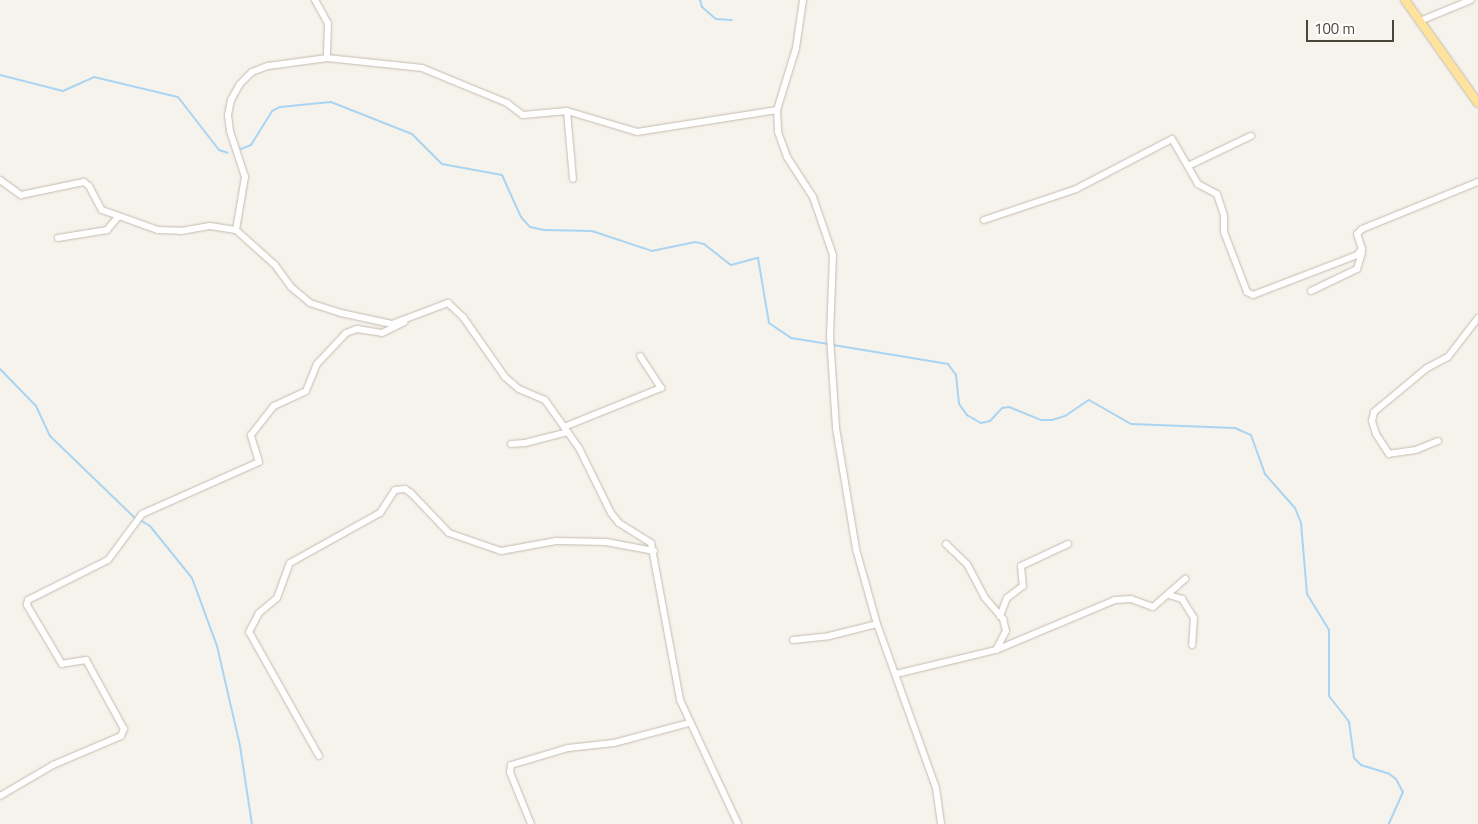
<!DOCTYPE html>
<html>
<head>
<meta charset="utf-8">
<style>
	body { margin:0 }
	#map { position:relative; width:1478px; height:824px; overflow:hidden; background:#f6f3ec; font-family:"Titillium Web",sans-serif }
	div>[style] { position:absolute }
	.stream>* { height:2px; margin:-1px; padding:0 1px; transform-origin:1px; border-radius:1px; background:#a9d4f2 }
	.roads { filter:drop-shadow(0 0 1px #c2bbae) drop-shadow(0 0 1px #c2bbae) }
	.minor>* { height:6px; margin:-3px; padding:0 3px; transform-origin:3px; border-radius:3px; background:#fff }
	.major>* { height:8px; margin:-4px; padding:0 4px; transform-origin:4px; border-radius:4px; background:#ffe39c }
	span { translate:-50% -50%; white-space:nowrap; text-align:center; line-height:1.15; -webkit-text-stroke:5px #fff; paint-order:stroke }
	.scale { position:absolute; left:1306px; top:20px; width:88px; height:22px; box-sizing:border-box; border:2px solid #4b4439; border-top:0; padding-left:6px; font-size:15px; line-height:18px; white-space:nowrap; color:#4b4439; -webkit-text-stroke:4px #fff; paint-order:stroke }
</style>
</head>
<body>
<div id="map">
	<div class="stream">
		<div style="left:700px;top:0;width:7px;rotate:74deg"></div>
		<div style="left:702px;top:7px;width:18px;rotate:41deg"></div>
		<div style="left:716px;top:19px;width:16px;rotate:4deg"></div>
		<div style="left:0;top:75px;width:65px;rotate:14.3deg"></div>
		<div style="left:63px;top:91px;width:34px;rotate:-24deg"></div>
		<div style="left:94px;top:77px;width:86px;rotate:13.4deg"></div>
		<div style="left:178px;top:97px;width:67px;rotate:52.3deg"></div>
		<div style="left:219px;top:150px;width:9px;rotate:18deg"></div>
		<div style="left:241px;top:149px;width:11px;rotate:-22deg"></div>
		<div style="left:251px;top:145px;width:40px;rotate:-58deg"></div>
		<div style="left:272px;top:111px;width:9px;rotate:-27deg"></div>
		<div style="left:280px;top:107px;width:51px;rotate:-5.6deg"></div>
		<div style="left:331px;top:102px;width:87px;rotate:21.6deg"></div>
		<div style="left:412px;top:134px;width:42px;rotate:45deg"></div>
		<div style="left:442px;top:164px;width:61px;rotate:10.4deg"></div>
		<div style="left:502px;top:175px;width:46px;rotate:65.7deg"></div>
		<div style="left:521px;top:217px;width:13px;rotate:48deg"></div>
		<div style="left:530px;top:227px;width:14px;rotate:12deg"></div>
		<div style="left:544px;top:230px;width:48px;rotate:1.2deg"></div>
		<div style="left:592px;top:231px;width:63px;rotate:18.4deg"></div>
		<div style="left:652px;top:251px;width:44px;rotate:-11.8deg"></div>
		<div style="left:695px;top:242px;width:9px;rotate:13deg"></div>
		<div style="left:704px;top:244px;width:34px;rotate:38deg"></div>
		<div style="left:731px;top:265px;width:28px;rotate:-15deg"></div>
		<div style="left:758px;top:258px;width:66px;rotate:80.4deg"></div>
		<div style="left:769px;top:323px;width:27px;rotate:34deg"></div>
		<div style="left:791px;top:338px;width:38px;rotate:9deg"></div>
		<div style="left:833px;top:345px;width:117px;rotate:9.4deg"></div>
		<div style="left:948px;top:364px;width:14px;rotate:54deg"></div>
		<div style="left:956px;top:375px;width:29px;rotate:84deg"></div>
		<div style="left:959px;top:404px;width:14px;rotate:54deg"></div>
		<div style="left:967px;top:415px;width:16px;rotate:30deg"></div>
		<div style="left:981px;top:423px;width:9px;rotate:-13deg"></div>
		<div style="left:990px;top:421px;width:18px;rotate:-47deg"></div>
		<div style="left:1002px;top:408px;width:7px;rotate:-8deg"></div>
		<div style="left:1009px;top:407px;width:35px;rotate:22deg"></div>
		<div style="left:1042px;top:420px;width:10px"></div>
		<div style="left:1052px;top:420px;width:14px;rotate:-17deg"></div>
		<div style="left:1065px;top:416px;width:29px;rotate:-34deg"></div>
		<div style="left:1089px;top:400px;width:48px;rotate:29.7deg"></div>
		<div style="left:1131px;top:424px;width:104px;rotate:2.2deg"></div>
		<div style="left:1235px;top:428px;width:17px;rotate:24deg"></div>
		<div style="left:1251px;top:435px;width:41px;rotate:70.3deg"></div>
		<div style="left:1265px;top:474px;width:45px;rotate:48.6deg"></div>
		<div style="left:1295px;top:508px;width:16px;rotate:68deg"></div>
		<div style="left:1301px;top:523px;width:71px;rotate:85.2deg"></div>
		<div style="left:1307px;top:594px;width:42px;rotate:58.6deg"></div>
		<div style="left:1329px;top:630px;width:66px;rotate:90deg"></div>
		<div style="left:1329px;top:696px;width:33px;rotate:52deg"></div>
		<div style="left:1349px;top:722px;width:36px;rotate:82deg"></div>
		<div style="left:1354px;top:758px;width:10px;rotate:45deg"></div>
		<div style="left:1361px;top:765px;width:28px;rotate:17deg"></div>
		<div style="left:1388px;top:773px;width:10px;rotate:37deg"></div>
		<div style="left:1396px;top:779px;width:15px;rotate:62deg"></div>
		<div style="left:1403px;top:792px;width:35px;rotate:114deg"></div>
		<div style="left:0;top:369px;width:52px;rotate:45.8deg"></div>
		<div style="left:36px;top:406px;width:33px;rotate:65deg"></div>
		<div style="left:50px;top:436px;width:118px;rotate:44deg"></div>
		<div style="left:140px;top:520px;width:12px;rotate:31deg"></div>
		<div style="left:150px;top:526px;width:67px;rotate:51.1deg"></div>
		<div style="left:192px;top:578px;width:72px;rotate:69.8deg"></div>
		<div style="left:217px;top:646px;width:103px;rotate:77deg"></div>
		<div style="left:240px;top:746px;width:79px;rotate:81.3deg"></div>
	</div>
	<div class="roads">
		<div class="minor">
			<div style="left:315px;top:0;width:26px;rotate:61deg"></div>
			<div style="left:328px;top:23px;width:35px;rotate:92deg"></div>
			<div style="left:327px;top:58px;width:96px;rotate:6deg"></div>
			<div style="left:422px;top:68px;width:92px;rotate:22.4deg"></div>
			<div style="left:507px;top:103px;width:20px;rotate:37deg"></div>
			<div style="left:523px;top:115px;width:44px;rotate:-5.2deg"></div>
			<div style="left:567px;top:111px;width:73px;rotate:16.7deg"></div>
			<div style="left:637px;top:132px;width:142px;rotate:-8.9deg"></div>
			<div style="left:803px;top:0;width:49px;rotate:98.3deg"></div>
			<div style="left:796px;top:48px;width:65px;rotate:107deg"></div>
			<div style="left:777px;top:110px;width:22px;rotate:87deg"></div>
			<div style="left:778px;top:132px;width:27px;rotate:70deg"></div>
			<div style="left:787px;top:157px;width:48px;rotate:57deg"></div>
			<div style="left:813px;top:197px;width:61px;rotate:71deg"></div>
			<div style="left:833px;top:255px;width:82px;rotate:92.1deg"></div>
			<div style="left:830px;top:337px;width:91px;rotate:86.2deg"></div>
			<div style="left:836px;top:428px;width:123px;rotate:80.6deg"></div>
			<div style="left:856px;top:549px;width:78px;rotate:74.4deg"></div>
			<div style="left:877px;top:624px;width:174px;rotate:70.2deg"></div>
			<div style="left:936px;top:788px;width:36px;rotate:82deg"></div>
			<div style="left:1420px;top:21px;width:55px;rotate:-22.4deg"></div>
			<div style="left:567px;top:111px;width:68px;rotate:85deg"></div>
			<div style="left:1188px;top:166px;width:70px;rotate:-25.5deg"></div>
			<div style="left:0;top:180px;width:26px;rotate:36deg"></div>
			<div style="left:21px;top:195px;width:64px;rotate:-11.7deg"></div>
			<div style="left:84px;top:182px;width:6px;rotate:39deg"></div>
			<div style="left:89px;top:186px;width:27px;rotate:62deg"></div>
			<div style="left:102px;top:210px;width:59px;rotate:19.7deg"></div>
			<div style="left:158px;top:230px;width:23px;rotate:2deg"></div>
			<div style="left:181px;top:231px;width:29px;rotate:-10deg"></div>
			<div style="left:210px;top:226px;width:26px;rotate:9deg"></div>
			<div style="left:236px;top:230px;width:52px;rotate:41.9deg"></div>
			<div style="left:275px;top:265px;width:27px;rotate:54deg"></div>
			<div style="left:291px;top:287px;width:25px;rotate:40deg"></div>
			<div style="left:310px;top:303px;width:33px;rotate:18deg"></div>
			<div style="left:341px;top:313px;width:52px;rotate:12.2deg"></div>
			<div style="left:392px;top:324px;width:60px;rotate:-20.6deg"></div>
			<div style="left:448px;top:303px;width:21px;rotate:43deg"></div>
			<div style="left:463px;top:317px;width:73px;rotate:55deg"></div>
			<div style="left:505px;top:377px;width:18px;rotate:41deg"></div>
			<div style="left:519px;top:389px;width:28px;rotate:23deg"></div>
			<div style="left:545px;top:400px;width:59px;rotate:54.7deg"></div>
			<div style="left:579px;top:448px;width:72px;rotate:63.8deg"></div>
			<div style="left:611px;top:513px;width:13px;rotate:51deg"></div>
			<div style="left:619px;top:523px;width:38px;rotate:32deg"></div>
			<div style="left:651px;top:543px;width:160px;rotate:79.5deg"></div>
			<div style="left:680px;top:700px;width:137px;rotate:64.9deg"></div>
			<div style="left:984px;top:220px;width:97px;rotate:-18.6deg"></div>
			<div style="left:1076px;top:189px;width:108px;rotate:-27.5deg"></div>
			<div style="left:1172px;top:139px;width:52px;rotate:60deg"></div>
			<div style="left:1198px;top:184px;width:21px;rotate:28deg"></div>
			<div style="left:1217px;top:194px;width:23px;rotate:72deg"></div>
			<div style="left:1224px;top:216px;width:16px;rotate:90deg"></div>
			<div style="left:1224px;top:232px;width:64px;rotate:69deg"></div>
			<div style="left:1247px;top:292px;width:7px;rotate:27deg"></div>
			<div style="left:1253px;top:295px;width:111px;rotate:-21deg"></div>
			<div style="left:1357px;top:255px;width:8px;rotate:-50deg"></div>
			<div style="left:1362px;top:249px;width:16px;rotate:-108deg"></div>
			<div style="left:1357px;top:234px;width:7px;rotate:-45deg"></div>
			<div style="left:1362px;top:229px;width:125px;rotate:-22.1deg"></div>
			<div style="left:236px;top:230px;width:54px;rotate:-80.4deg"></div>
			<div style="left:245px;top:177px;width:48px;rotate:-108.1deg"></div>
			<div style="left:230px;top:131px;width:16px;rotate:-97deg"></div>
			<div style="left:228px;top:115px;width:15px;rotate:-79deg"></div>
			<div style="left:231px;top:100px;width:18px;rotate:-61deg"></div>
			<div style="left:240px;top:84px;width:17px;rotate:-45deg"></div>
			<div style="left:252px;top:72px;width:17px;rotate:-21deg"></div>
			<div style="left:268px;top:66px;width:60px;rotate:-7.7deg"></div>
			<div style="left:58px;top:238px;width:50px;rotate:-9.3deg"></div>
			<div style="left:107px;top:230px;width:17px;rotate:-50deg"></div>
			<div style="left:1311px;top:291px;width:51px;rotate:-25.6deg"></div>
			<div style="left:1357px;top:269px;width:17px;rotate:-73deg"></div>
			<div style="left:564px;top:427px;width:105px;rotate:-21.9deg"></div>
			<div style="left:661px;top:388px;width:38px;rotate:-123deg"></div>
			<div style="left:1438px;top:441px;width:24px;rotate:158deg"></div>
			<div style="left:1416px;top:450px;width:27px;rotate:172deg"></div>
			<div style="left:1389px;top:454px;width:24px;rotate:-123deg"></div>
			<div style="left:1376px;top:434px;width:14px;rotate:-107deg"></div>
			<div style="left:1372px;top:421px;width:9px;rotate:-77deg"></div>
			<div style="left:1374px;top:412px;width:69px;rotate:-39.7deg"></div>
			<div style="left:1427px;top:368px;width:24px;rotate:-28deg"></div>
			<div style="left:1448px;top:357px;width:49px;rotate:-52.4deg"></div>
			<div style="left:511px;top:444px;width:14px;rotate:-4deg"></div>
			<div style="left:525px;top:443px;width:44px;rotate:-14.3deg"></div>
			<div style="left:946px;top:544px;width:29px;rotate:44deg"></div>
			<div style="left:967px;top:564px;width:38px;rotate:62deg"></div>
			<div style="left:985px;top:598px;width:28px;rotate:49deg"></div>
			<div style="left:1003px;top:619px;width:12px;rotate:76deg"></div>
			<div style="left:1006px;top:631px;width:21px;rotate:118deg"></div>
			<div style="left:1169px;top:595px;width:14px;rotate:17deg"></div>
			<div style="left:1182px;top:599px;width:22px;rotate:58deg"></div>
			<div style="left:1194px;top:618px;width:27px;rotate:94deg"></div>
			<div style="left:1000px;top:616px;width:19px;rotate:-69deg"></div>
			<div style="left:1007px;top:598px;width:20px;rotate:-37deg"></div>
			<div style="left:1023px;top:586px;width:20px;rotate:-96deg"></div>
			<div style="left:1021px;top:566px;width:52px;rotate:-25.1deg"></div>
			<div style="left:793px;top:640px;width:36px;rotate:-6deg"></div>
			<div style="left:829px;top:636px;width:49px;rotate:-14deg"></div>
			<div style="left:896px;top:674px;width:103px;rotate:-13.5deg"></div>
			<div style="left:996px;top:650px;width:129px;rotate:-22.8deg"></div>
			<div style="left:1115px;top:600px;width:16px;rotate:-4deg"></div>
			<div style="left:1131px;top:599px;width:23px;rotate:20deg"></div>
			<div style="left:1153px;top:607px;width:43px;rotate:-41.2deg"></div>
			<div style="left:319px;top:756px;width:142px;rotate:-119.4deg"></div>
			<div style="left:249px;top:632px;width:21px;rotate:-62deg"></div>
			<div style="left:259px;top:613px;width:23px;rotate:-40deg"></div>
			<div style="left:277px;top:598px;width:37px;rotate:-70deg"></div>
			<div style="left:290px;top:563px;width:103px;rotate:-29.1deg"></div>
			<div style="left:380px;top:513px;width:27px;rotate:-57deg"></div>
			<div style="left:395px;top:490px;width:10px;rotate:-6deg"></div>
			<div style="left:405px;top:489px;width:7px;rotate:34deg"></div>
			<div style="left:411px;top:493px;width:55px;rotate:46.5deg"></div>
			<div style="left:449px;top:533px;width:55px;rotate:19.1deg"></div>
			<div style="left:501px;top:551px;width:56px;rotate:-10.3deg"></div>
			<div style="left:556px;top:541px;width:50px;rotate:1.1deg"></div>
			<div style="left:606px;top:542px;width:49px;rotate:10.6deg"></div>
			<div style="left:0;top:796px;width:61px;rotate:-30.3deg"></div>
			<div style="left:53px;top:765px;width:74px;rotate:-23.1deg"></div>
			<div style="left:121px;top:736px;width:8px;rotate:-67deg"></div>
			<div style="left:124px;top:729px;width:79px;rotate:-118.8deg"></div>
			<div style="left:86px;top:660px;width:24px;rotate:171deg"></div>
			<div style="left:62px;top:664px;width:69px;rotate:-120.7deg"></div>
			<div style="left:27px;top:605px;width:5px;rotate:-79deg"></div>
			<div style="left:28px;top:600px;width:89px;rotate:-26.6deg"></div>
			<div style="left:108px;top:560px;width:57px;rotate:-53.5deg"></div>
			<div style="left:142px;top:514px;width:128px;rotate:-24deg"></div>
			<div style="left:259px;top:462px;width:28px;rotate:-107deg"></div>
			<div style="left:251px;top:435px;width:37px;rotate:-52deg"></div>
			<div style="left:274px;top:406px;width:35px;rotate:-25deg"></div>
			<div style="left:306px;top:391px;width:29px;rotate:-68deg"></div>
			<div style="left:317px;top:364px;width:42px;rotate:-46.9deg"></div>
			<div style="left:346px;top:333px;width:12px;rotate:-20deg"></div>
			<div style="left:357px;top:329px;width:25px;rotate:9deg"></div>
			<div style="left:382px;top:333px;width:25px;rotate:-26deg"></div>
			<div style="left:531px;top:824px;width:56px;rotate:-112deg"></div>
			<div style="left:510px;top:772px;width:7px;rotate:-82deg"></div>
			<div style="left:511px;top:765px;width:59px;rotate:-16.6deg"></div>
			<div style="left:568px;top:748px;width:46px;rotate:-6.2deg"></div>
			<div style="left:614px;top:743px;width:78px;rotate:-14.9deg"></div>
		</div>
		<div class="major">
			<div style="left:1405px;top:0;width:126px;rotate:54.7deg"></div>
		</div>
	</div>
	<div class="scale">100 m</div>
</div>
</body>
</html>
